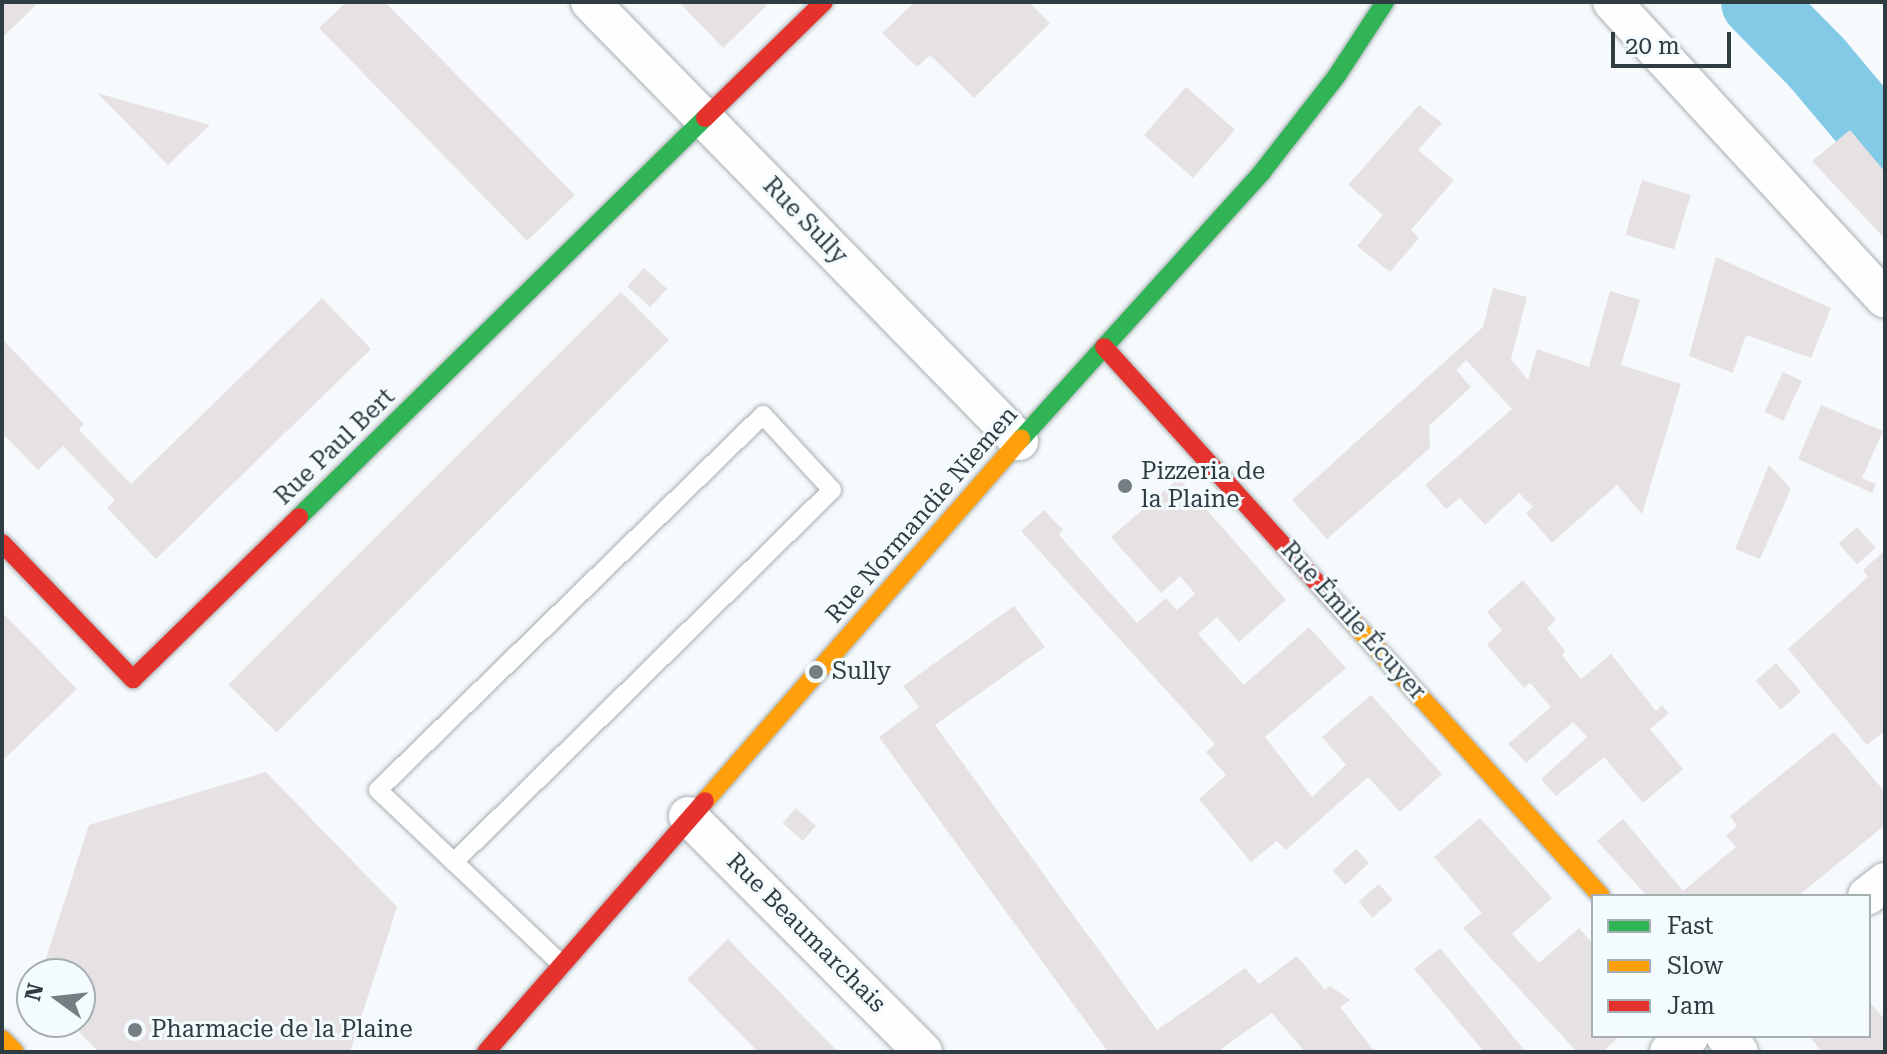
<!DOCTYPE html>
<html>
<head>
<meta charset="utf-8">
<style>
	body { margin:0 }
	#map { position:relative; width:1887px; height:1054px; overflow:hidden; background:#f6fafc; font-family:"Roboto Serif",serif }
	div>[style] { position:absolute }
	.river>* { height:72px; margin:-36px; padding:0 36px; transform-origin:36px; border-radius:36px; background:#83cae6 }
	.building>* { inset:0; background:#e6e2e4; transform-origin:0 0 }
	.roads { filter:drop-shadow(0 0 2px #a7aeb1) drop-shadow(0 0 2px #a7aeb1) }
	.lane>* { height:18px; margin:-9px; padding:0 9px; transform-origin:9px; border-radius:9px; background:#fefeff }
	.street>* { height:38px; margin:-19px; padding:0 19px; transform-origin:19px; border-radius:19px; background:#fefeff }
	.fast>* { height:18px; margin:-9px; padding:0 9px; transform-origin:9px; border-radius:9px; background:#30b455 }
	.slow>* { height:18px; margin:-9px; padding:0 9px; transform-origin:9px; border-radius:9px; background:#ff9f0a }
	.jam>* { height:18px; margin:-9px; padding:0 9px; transform-origin:9px; border-radius:9px; background:#e5322d }
	.dots>* { width:22px; height:22px; translate:-50% -50%; box-sizing:border-box; border:4px solid #f4fbfe; border-radius:50% }
	span { translate:-50% -50%; white-space:nowrap; text-align:center; line-height:1.15; -webkit-text-stroke:6px #f4fbfe; paint-order:stroke }
	.street-label { font-size:24px; color:#2f3c42 }
	.poi-label { font-size:24px; color:#2f3c42 }
	.left { translate:0 -50%; text-align:left }
	.frame { position:absolute; inset:0; border:4px solid #2f3c42; pointer-events:none }
	.legend { position:absolute; left:1591px; top:894px; width:280px; height:144px; box-sizing:border-box; background:#f4fbfe; border:2px solid #a5afb3; margin:0; padding:10px 14px; list-style:none; font-size:24px; color:#2f3c42 }
	.legend li { display:flex; align-items:center; gap:16px; height:40px }
	.legend b { width:40px; border:2px solid #a5afb3 }
	.north { position:absolute; left:16px; top:958px; width:80px; height:80px; box-sizing:border-box; background:#f4fbfe; border:2px solid #a5afb3; border-radius:50%; rotate:285deg; font-size:22px; font-weight:700; line-height:32px; text-align:center; color:#2f3c42 }
	.north::after { content:''; display:block; margin:auto; width:28px; height:36px; background:#757e83; clip-path:polygon(50% 0,100% 100%,50% 72%,0 100%) }
	.scale { position:absolute; left:1611px; top:32px; width:120px; height:36px; box-sizing:border-box; border:4px solid #2f3c42; border-top:0; padding-left:10px; font-size:24px; line-height:28px; white-space:nowrap; color:#2f3c42; -webkit-text-stroke:6px #f4fbfe; paint-order:stroke }
</style>
</head>
<body>
<div id="map">
	<div class="river">
		<div style="left:1757px;top:2px;width:86px;rotate:45.5deg"></div>
		<div style="left:1817px;top:63px;width:106px;rotate:50deg"></div>
	</div>
	<div class="building">
		<div style="clip-path:polygon(2px 2px,39px 2px,2px 38px)"></div>
		<div style="clip-path:polygon(346px 2px,385px 2px,575px 195px,527px 241px,319px 28px)"></div>
		<div style="clip-path:polygon(679px 2px,763px 2px,767px 5px,723px 48px)"></div>
		<div style="clip-path:polygon(915px 2px,1029px 2px,1050px 23px,974px 98px,930px 55px,917px 67px,882px 33px)"></div>
		<div style="left:1186px;top:87px;width:65px;height:64px;rotate:41deg"></div>
		<div style="clip-path:polygon(97px 93px,210px 125px,168px 165px)"></div>
		<div style="clip-path:polygon(1419px 105px,1442px 123px,1418px 150px,1454px 180px,1411px 230px,1419px 238px,1390px 272px,1357px 246px,1383px 215px,1348px 185px)"></div>
		<div style="clip-path:polygon(1850px 130px,1885px 172px,1885px 239px,1812px 161px)"></div>
		<div style="left:1642px;top:180px;width:51px;height:57px;rotate:17deg"></div>
		<div style="clip-path:polygon(1716px 257px,1831px 308px,1811px 358px,1746px 335px,1733px 373px,1689px 356px)"></div>
		<div style="left:644px;top:268px;width:31px;height:25px;rotate:42deg"></div>
		<div style="clip-path:polygon(1493px 288px,1527px 297px,1511px 359px,1528px 380px,1537px 349px,1589px 367px,1610px 291px,1640px 300px,1621px 365px,1681px 384px,1642px 514px,1617px 485px,1552px 543px,1526px 513px,1533px 507px,1519px 493px,1485px 525px,1460px 498px,1446px 509px,1425px 485px,1512px 409px,1466px 360px,1456px 370px,1471px 387px,1429px 426px,1430px 448px,1327px 539px,1292px 500px,1483px 327px)"></div>
		<div style="left:621px;top:292px;width:68px;height:555px;rotate:45deg"></div>
		<div style="clip-path:polygon(322px 298px,371px 349px,156px 559px,107px 508px,115px 500px,63px 446px,38px 470px,2px 433px,2px 339px,84px 424px,79px 430px,131px 484px)"></div>
		<div style="left:1783px;top:372px;width:21px;height:44px;rotate:25deg"></div>
		<div style="clip-path:polygon(1821px 405px,1883px 431px,1862px 478px,1876px 484px,1872px 493px,1798px 459px)"></div>
		<div style="clip-path:polygon(1769px 465px,1791px 489px,1760px 559px,1735px 549px)"></div>
		<div style="clip-path:polygon(1179px 478px,1286px 600px,1239px 642px,1217px 617px,1198px 634px,1244px 685px,1309px 627px,1346px 668px,1265px 737px,1312px 797px,1346px 765px,1322px 737px,1371px 695px,1442px 774px,1400px 812px,1368px 777px,1286px 850px,1277px 841px,1251px 862px,1199px 799px,1226px 775px,1206px 752px,1215px 744px,1021px 531px,1044px 510px,1063px 530px,1059px 535px,1137px 623px,1166px 598px,1177px 610px,1195px 594px,1180px 576px,1161px 593px,1111px 537px)"></div>
		<div style="left:1857px;top:527px;width:28px;height:25px;rotate:48deg"></div>
		<div style="clip-path:polygon(1885px 550px,1885px 731px,1867px 745px,1788px 649px,1868px 577px,1863px 570px)"></div>
		<div style="clip-path:polygon(1523px 580px,1556px 620px,1547px 628px,1565px 651px,1562px 655px,1581px 679px,1611px 654px,1656px 711px,1662px 705px,1669px 713px,1650px 729px,1683px 769px,1643px 803px,1604px 757px,1556px 796px,1541px 779px,1587px 737px,1573px 722px,1526px 763px,1508px 744px,1551px 707px,1530px 683px,1524px 688px,1487px 645px,1502px 630px,1487px 612px)"></div>
		<div style="clip-path:polygon(1014px 606px,1045px 647px,935px 725px,1157px 1030px,1245px 968px,1259px 984px,1297px 956px,1325px 990px,1330px 986px,1350px 1000px,1340px 1007px,1375px 1052px,1305px 1052px,1272px 1013px,1217px 1052px,1108px 1052px,879px 737px,919px 707px,903px 686px)"></div>
		<div style="clip-path:polygon(2px 612px,77px 689px,2px 761px)"></div>
		<div style="left:1776px;top:663px;width:38px;height:27px;rotate:49deg"></div>
		<div style="clip-path:polygon(1834px 732px,1885px 792px,1885px 825px,1798px 896px,1647px 896px,1597px 841px,1623px 819px,1683px 891px,1736px 847px,1726px 836px,1737px 826px,1730px 816px)"></div>
		<div style="clip-path:polygon(266px 772px,397px 907px,350px 1052px,99px 1052px,69px 1022px,80px 1022px,80px 974px,41px 974px,89px 825px)"></div>
		<div style="left:796px;top:808px;width:27px;height:20px;rotate:42deg"></div>
		<div style="clip-path:polygon(1480px 818px,1552px 898px,1512px 934px,1539px 963px,1579px 928px,1593px 944px,1593px 1036px,1620px 1036px,1602px 1052px,1577px 1052px,1463px 928px,1482px 913px,1434px 857px)"></div>
		<div style="left:1356px;top:849px;width:19px;height:32px;rotate:47deg"></div>
		<div style="left:1379px;top:884px;width:21px;height:27px;rotate:49deg"></div>
		<div style="clip-path:polygon(728px 939px,838px 1052px,758px 1052px,687px 979px)"></div>
		<div style="clip-path:polygon(1440px 948px,1526px 1052px,1484px 1052px,1414px 969px)"></div>
		<div style="clip-path:polygon(1869px 1001px,1885px 1020px,1885px 1052px,1822px 1052px,1809px 1036px,1869px 1036px)"></div>
	</div>
	<div class="roads">
		<div class="lane">
			<div style="left:454px;top:862px;width:530px;rotate:-44.54deg"></div>
			<div style="left:832px;top:490px;width:102px;rotate:-132.6deg"></div>
			<div style="left:763px;top:415px;width:537px;rotate:135.75deg"></div>
			<div style="left:378px;top:790px;width:105px;rotate:43.5deg"></div>
			<div style="left:454px;top:862px;width:148px;rotate:43.6deg"></div>
		</div>
		<div class="street">
			<div style="left:590px;top:2px;width:614px;rotate:45.66deg"></div>
			<div style="left:1612px;top:2px;width:403px;rotate:47.4deg"></div>
			<div style="left:688px;top:816px;width:333px;rotate:45.1deg"></div>
			<div style="left:1867px;top:896px;width:23px;rotate:-38deg"></div>
			<div style="left:1725px;top:1036px;width:21px;rotate:49deg"></div>
			<div style="left:1669px;top:1052px;width:26px;rotate:-37deg"></div>
		</div>
		<div class="fast">
			<div style="left:1021px;top:439px;width:360px;rotate:-47.9deg"></div>
			<div style="left:1262px;top:172px;width:120px;rotate:-52.1deg"></div>
			<div style="left:1336px;top:77px;width:90px;rotate:-56.8deg"></div>
			<div style="left:299px;top:517px;width:569px;rotate:-44.5deg"></div>
		</div>
		<div class="slow">
			<div style="left:1349px;top:618px;width:375px;rotate:47.8deg"></div>
			<div style="left:705px;top:801px;width:481px;rotate:-48.9deg"></div>
			<div style="left:2px;top:1039px;width:18px;rotate:45deg"></div>
		</div>
		<div class="jam">
			<div style="left:705px;top:118px;width:166px;rotate:-44.3deg"></div>
			<div style="left:1104px;top:347px;width:365px;rotate:47.9deg"></div>
			<div style="left:2px;top:543px;width:189px;rotate:46.1deg"></div>
			<div style="left:133px;top:679px;width:232px;rotate:-44.3deg"></div>
			<div style="left:486px;top:1052px;width:333px;rotate:-48.9deg"></div>
		</div>
	</div>
	<div class="dots">
		<div style="left:1125px;top:486px;background:#757e83"></div>
		<div style="left:816px;top:672px;background:#757e83"></div>
		<div style="left:135px;top:1030px;background:#757e83"></div>
	</div>
	<div class="street-label">
		<span style="left:805px;top:221px;rotate:46deg">Rue Sully</span>
		<span style="left:335px;top:447px;rotate:-44deg">Rue Paul Bert</span>
		<span style="left:922px;top:515px;rotate:-49deg">Rue Normandie Niemen</span>
		<span style="left:1353px;top:621px;rotate:48deg">Rue Émile Écuyer</span>
		<span style="left:806px;top:933px;rotate:45deg">Rue Beaumarchais</span>
	</div>
	<div class="poi-label">
		<span class="left" style="left:1141px;top:486px">Pizzeria de<br>la Plaine</span>
		<span class="left" style="left:832px;top:672px">Sully</span>
		<span class="left" style="left:151px;top:1030px">Pharmacie de la Plaine</span>
	</div>
	<div class="frame"></div>
	<ul class="legend">
	<li><b style="height:10px;background:#30b455"></b>Fast</li>
	<li><b style="height:10px;background:#ff9f0a"></b>Slow</li>
	<li><b style="height:10px;background:#e5322d"></b>Jam</li>
	</ul>
	<div class="north">N</div>
	<div class="scale">20 m</div>
</div>
</body>
</html>
